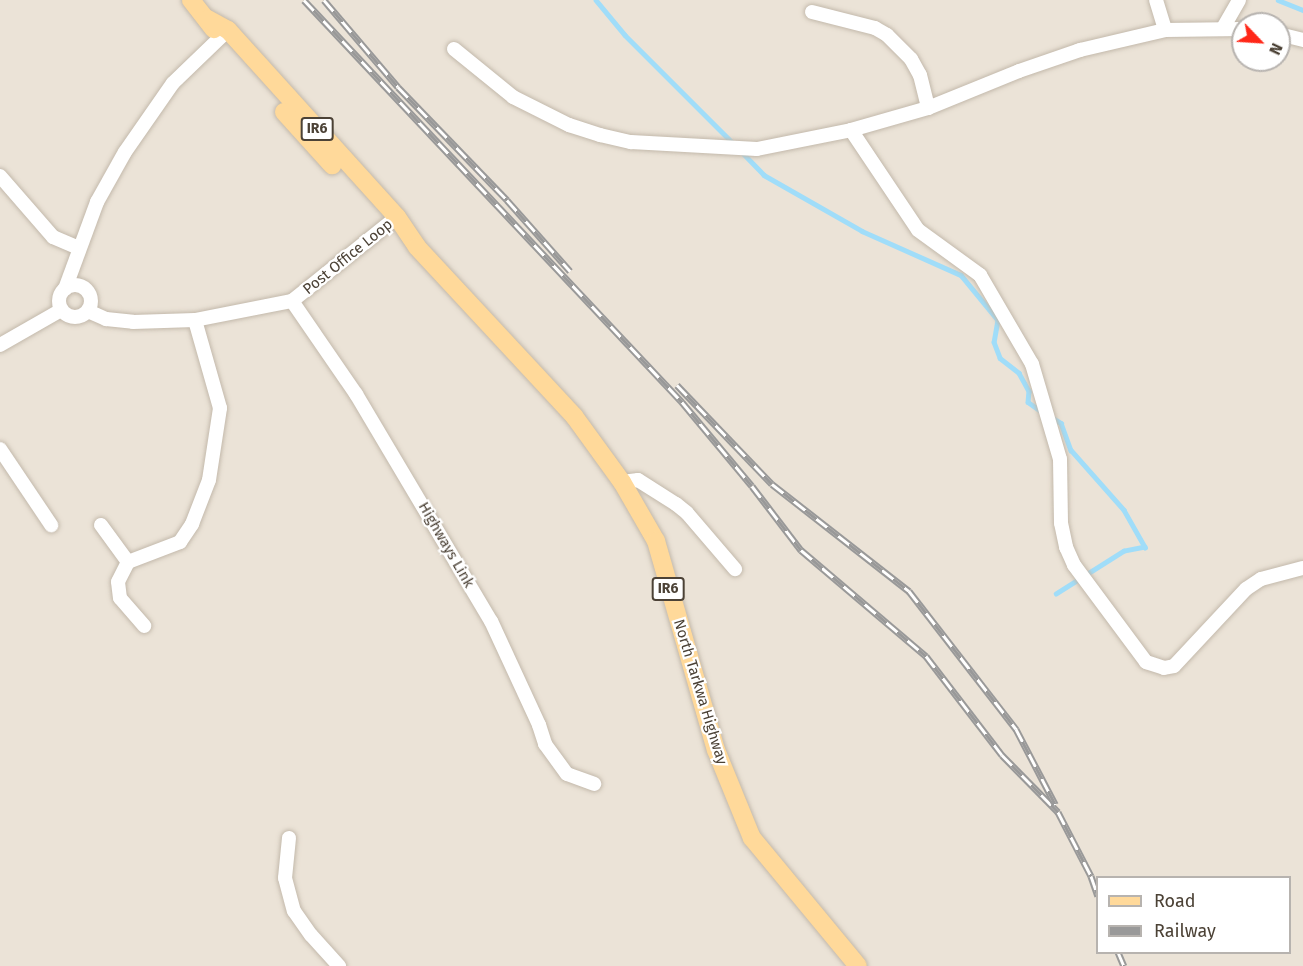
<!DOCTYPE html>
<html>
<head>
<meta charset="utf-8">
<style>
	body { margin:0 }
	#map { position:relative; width:1303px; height:966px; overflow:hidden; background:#f6f1ea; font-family:"Fira Sans",sans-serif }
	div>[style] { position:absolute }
	.residential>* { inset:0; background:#ebe3d7 }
	.stream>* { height:4.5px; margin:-2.25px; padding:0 2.25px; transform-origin:2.25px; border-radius:2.25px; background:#a0ddf9 }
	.roads { filter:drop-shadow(0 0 2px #c3b9ab) drop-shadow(0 0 2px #c3b9ab) }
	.minor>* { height:14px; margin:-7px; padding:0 7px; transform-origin:7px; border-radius:7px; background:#fff }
	.minor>.ring { margin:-7px; padding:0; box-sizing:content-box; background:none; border:14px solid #fff; border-radius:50% }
	.major>* { height:18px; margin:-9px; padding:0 9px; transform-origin:9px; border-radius:9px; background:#ffd99a }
	.rail>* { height:7px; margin-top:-3.5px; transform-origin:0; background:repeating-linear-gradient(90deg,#fff 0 14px,#999 0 28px); box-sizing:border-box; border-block:2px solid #999 }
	span { translate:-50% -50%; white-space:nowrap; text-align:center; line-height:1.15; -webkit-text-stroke:4.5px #fff; paint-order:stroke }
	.shield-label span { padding:2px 4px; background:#fff; border:2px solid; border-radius:4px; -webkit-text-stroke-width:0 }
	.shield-label { font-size:14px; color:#4c4236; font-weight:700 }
	.street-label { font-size:15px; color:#4c4236 }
	.legend { position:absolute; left:1096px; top:876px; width:195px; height:78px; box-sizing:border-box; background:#fff; border:2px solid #b7b3af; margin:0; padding:8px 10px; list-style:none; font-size:18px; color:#4c4236 }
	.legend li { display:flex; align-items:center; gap:12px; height:30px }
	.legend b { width:30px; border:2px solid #b7b3af }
	.north { position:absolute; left:1231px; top:12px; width:60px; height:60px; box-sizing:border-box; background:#fff; border:2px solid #b7b3af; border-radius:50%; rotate:115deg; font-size:16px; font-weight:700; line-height:24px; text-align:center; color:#4c4236 }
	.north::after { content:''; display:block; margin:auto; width:21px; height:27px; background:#ff2718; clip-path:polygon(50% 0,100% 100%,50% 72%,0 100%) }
</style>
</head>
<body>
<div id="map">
	<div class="residential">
		<div style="clip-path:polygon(evenodd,0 0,1303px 0,1303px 966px,0 966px,0 0,1243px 24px,1279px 24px,1279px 60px,1243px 60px,1243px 24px,0 0,1098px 878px,1290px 878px,1290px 952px,1098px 952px,1098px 878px)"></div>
	</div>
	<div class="stream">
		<div style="left:596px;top:0;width:45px;rotate:50.4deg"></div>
		<div style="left:625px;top:35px;width:154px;rotate:45deg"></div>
		<div style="left:1278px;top:0;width:27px;rotate:22deg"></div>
		<div style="left:742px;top:152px;width:32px;rotate:46deg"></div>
		<div style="left:764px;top:175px;width:113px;rotate:29.7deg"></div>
		<div style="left:862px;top:231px;width:108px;rotate:24deg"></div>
		<div style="left:961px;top:275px;width:58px;rotate:50.6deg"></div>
		<div style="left:998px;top:320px;width:22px;rotate:100deg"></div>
		<div style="left:994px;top:342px;width:17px;rotate:69deg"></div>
		<div style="left:1000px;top:358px;width:24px;rotate:38deg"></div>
		<div style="left:1019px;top:373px;width:21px;rotate:61deg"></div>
		<div style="left:1029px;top:391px;width:11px;rotate:95deg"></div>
		<div style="left:1028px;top:402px;width:19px;rotate:35deg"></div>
		<div style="left:1051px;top:417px;width:12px;rotate:31deg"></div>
		<div style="left:1061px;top:423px;width:29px;rotate:70deg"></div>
		<div style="left:1071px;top:450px;width:80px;rotate:48.5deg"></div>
		<div style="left:1124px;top:510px;width:43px;rotate:60.4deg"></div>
		<div style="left:1145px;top:547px;width:21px;rotate:169deg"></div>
		<div style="left:1124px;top:551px;width:80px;rotate:147.7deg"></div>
	</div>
	<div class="roads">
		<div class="minor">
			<div style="left:1156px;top:0;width:31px;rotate:73deg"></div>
			<div style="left:812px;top:12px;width:65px;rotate:14.3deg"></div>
			<div style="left:875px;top:28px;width:14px;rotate:30deg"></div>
			<div style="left:887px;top:35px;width:34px;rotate:45deg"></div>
			<div style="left:911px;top:59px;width:18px;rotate:61deg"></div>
			<div style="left:920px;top:75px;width:34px;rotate:76deg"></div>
			<div style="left:1223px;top:28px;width:32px;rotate:-60deg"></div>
			<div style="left:1279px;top:34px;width:25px;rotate:14deg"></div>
			<div style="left:454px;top:49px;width:76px;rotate:39.1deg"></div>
			<div style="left:513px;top:97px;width:63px;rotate:26.6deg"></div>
			<div style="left:569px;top:125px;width:33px;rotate:18deg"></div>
			<div style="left:600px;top:135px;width:32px;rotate:13deg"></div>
			<div style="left:631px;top:142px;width:126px;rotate:3.2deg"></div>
			<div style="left:757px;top:149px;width:96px;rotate:-11.4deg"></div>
			<div style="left:851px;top:130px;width:80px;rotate:-15.9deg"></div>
			<div style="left:928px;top:108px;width:98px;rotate:-22.1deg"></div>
			<div style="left:1019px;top:71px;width:65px;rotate:-19deg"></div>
			<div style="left:1080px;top:50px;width:87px;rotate:-13.2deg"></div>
			<div style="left:1165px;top:30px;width:78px;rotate:-0.7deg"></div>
			<div style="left:851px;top:130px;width:120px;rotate:56.2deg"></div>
			<div style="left:918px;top:230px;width:77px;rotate:36deg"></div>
			<div style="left:980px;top:275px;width:103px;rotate:59.7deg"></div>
			<div style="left:1032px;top:364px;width:99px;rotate:73.6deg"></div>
			<div style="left:1060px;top:459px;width:64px;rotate:89.1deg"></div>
			<div style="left:1061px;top:523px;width:25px;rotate:78deg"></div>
			<div style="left:1066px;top:547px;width:20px;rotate:66deg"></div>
			<div style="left:1074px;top:565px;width:121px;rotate:53.4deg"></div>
			<div style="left:1146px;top:662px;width:19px;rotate:18deg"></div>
			<div style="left:1164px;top:668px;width:10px;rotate:-11deg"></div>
			<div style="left:1174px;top:666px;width:105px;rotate:-46.9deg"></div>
			<div style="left:1246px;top:589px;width:18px;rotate:-34deg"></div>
			<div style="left:1261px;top:579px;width:43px;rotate:-14.7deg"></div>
			<div style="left:0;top:176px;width:81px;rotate:49deg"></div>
			<div style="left:53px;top:237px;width:28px;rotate:23deg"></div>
			<div class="ring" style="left:59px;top:285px;width:18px;height:18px"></div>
			<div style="left:65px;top:289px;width:93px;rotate:-69.8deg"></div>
			<div style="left:97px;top:202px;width:57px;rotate:-60.8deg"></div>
			<div style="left:125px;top:152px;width:84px;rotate:-55.2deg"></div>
			<div style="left:173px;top:83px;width:76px;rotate:-43.9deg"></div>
			<div style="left:292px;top:301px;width:113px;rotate:55.5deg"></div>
			<div style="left:356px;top:394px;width:264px;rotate:59.3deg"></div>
			<div style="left:491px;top:621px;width:115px;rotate:65.2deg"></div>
			<div style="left:539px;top:725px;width:20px;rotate:72deg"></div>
			<div style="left:545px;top:744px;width:37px;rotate:54deg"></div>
			<div style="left:567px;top:774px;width:29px;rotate:20deg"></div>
			<div style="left:88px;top:311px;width:20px;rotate:24deg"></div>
			<div style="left:106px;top:319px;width:27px;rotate:6deg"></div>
			<div style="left:133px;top:322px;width:62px;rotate:-1.8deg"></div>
			<div style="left:195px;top:320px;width:99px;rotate:-11.1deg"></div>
			<div style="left:292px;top:301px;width:134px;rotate:-38.7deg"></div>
			<div style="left:0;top:345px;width:70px;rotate:-29.8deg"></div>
			<div style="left:0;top:449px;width:92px;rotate:56.1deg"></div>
			<div style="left:622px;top:482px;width:16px;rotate:-7deg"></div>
			<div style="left:638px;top:480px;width:45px;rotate:32.3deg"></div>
			<div style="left:676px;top:504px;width:14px;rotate:39deg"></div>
			<div style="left:687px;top:513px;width:74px;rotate:49.4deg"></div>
			<div style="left:101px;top:525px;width:46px;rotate:53.9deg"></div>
			<div style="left:128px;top:562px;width:56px;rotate:-21deg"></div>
			<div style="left:180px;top:542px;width:22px;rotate:-56deg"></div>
			<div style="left:192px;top:524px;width:47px;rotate:-68.9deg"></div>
			<div style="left:209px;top:480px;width:73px;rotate:-81.3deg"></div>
			<div style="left:220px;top:408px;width:91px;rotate:-105.9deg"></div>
			<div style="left:128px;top:562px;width:22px;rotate:117deg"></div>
			<div style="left:118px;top:582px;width:16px;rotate:83deg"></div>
			<div style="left:120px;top:598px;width:37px;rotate:49deg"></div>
			<div style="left:289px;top:838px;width:40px;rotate:95.7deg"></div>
			<div style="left:285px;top:878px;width:34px;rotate:75deg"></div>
			<div style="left:294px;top:911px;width:29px;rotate:55deg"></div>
			<div style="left:311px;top:935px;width:42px;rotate:47.9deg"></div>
		</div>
		<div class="major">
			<div style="left:191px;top:0;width:37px;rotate:52deg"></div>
			<div style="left:208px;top:19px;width:23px;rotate:29deg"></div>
			<div style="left:228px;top:30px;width:252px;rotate:47.9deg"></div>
			<div style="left:397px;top:217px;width:36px;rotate:56deg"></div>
			<div style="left:417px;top:247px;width:231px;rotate:47.1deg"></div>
			<div style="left:574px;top:416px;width:82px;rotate:54deg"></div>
			<div style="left:622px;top:482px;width:68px;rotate:60deg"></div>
			<div style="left:656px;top:541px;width:217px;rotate:74deg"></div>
			<div style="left:716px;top:750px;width:95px;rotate:67.8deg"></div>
			<div style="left:752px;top:838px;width:166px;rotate:50.4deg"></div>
			<div style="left:284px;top:112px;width:72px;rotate:47.8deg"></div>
		</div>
	</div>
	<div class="rail">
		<div style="left:304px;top:0;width:552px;rotate:46.76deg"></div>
		<div style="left:682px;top:402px;width:109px;rotate:50.2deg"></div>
		<div style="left:752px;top:486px;width:81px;rotate:52.6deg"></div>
		<div style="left:801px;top:550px;width:164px;rotate:40.3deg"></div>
		<div style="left:926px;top:656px;width:125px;rotate:52.5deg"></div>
		<div style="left:1002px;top:755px;width:80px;rotate:45.5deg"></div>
		<div style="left:1058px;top:812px;width:72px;rotate:62.7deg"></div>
		<div style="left:1091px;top:876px;width:21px;rotate:71deg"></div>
		<div style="left:324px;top:0;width:114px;rotate:49.6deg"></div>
		<div style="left:398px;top:87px;width:157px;rotate:46deg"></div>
		<div style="left:507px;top:200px;width:95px;rotate:48.4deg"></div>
		<div style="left:677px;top:385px;width:137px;rotate:46.2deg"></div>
		<div style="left:772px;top:484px;width:174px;rotate:38deg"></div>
		<div style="left:909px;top:591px;width:175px;rotate:52.2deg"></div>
		<div style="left:1016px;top:729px;width:85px;rotate:62.5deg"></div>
		<div style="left:1118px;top:952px;width:15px;rotate:67deg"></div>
	</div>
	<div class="shield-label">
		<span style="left:317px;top:129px">IR6</span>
		<span style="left:668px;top:589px">IR6</span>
	</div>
	<div class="street-label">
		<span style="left:348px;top:257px;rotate:-39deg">Post Office Loop</span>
		<span style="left:446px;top:545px;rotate:60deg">Highways Link</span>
		<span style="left:700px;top:692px;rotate:73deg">North Tarkwa Highway</span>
	</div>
	<ul class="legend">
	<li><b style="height:8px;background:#ffd99a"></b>Road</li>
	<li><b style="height:8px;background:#999"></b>Railway</li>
	</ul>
	<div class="north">N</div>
</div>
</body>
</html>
